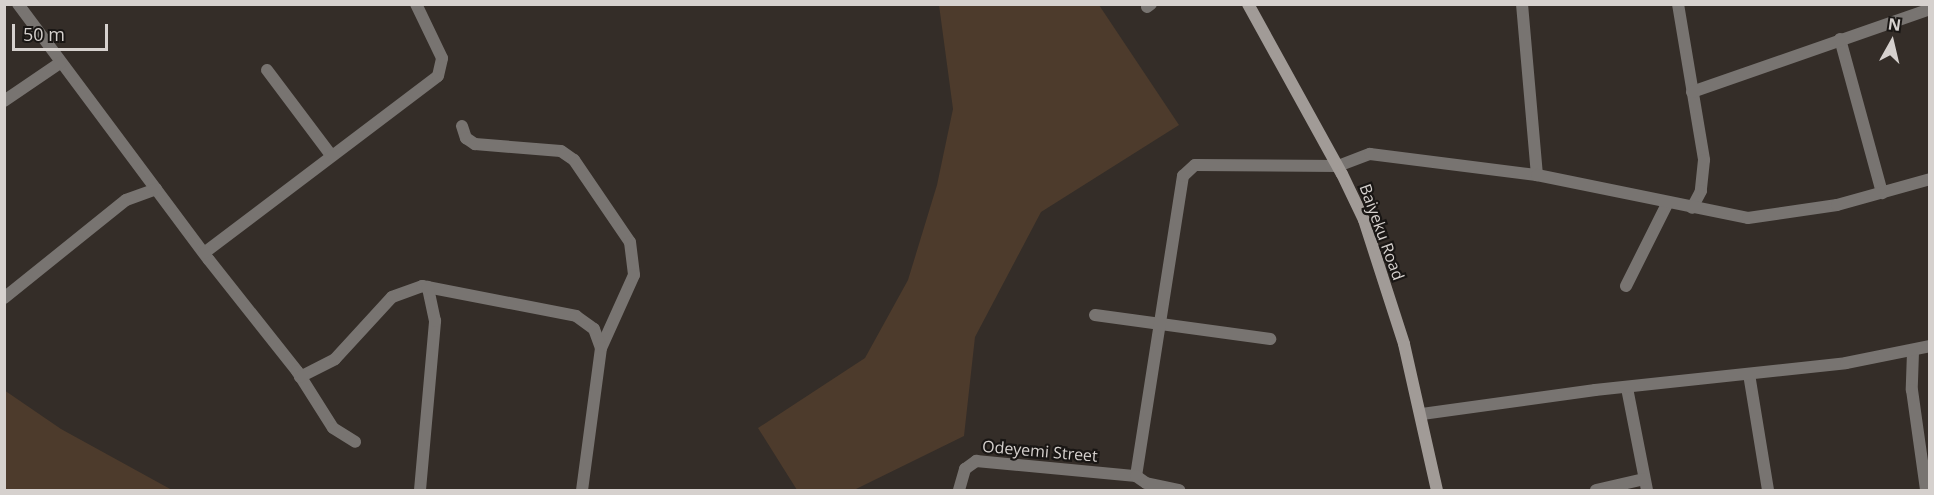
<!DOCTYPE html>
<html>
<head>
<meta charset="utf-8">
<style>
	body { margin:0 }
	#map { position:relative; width:1934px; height:495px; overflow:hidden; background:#342d28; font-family:"Open Sans",sans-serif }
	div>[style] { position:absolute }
	.green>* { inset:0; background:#4d3b2c }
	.minor>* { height:12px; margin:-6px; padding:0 6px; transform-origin:6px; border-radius:6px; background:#787471 }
	.secondary>* { height:12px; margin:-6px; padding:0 6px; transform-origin:6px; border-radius:6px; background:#a19b97 }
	span { translate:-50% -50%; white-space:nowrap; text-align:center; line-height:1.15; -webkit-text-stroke:4.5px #191614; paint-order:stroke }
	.street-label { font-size:16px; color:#d6d1ce }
	.frame { position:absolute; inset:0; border:6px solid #d6d1ce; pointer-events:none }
	.north { position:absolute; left:1862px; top:12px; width:60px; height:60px; -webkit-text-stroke:4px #191614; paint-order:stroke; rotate:8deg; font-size:16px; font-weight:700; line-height:24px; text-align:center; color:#d6d1ce }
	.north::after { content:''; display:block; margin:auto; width:21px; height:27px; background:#d6d1ce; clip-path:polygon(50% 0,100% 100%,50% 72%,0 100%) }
	.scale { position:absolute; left:12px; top:24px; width:96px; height:27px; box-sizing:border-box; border:3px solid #d6d1ce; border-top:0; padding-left:8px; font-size:18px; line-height:21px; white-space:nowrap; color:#d6d1ce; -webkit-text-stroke:4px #191614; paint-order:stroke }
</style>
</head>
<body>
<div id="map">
	<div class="green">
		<div style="clip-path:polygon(939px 5px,1099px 5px,1179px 125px,1041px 212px,975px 337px,964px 436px,854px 490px,797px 490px,758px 428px,865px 358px,908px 280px,937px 185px,953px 109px)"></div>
		<div style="clip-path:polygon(4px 390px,61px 429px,172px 490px,5px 490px)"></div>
	</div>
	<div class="minor">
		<div style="left:18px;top:4px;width:319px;rotate:53.3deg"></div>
		<div style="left:209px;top:260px;width:142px;rotate:51.6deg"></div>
		<div style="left:297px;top:371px;width:67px;rotate:57.7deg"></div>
		<div style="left:333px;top:428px;width:26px;rotate:32deg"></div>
		<div style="left:1522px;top:4px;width:172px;rotate:85deg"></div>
		<div style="left:1678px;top:4px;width:158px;rotate:80.5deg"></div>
		<div style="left:1704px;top:160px;width:31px;rotate:96deg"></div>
		<div style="left:1701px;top:191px;width:19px;rotate:118deg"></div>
		<div style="left:1147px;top:7px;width:5px;rotate:-37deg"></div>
		<div style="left:1840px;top:39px;width:160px;rotate:74.7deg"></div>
		<div style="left:267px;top:70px;width:105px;rotate:53.1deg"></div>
		<div style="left:1692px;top:92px;width:252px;rotate:-19.2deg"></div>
		<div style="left:4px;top:101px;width:68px;rotate:-34.2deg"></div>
		<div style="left:462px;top:126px;width:13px;rotate:72deg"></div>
		<div style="left:466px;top:138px;width:11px;rotate:34deg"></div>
		<div style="left:475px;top:144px;width:86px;rotate:4.7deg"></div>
		<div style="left:561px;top:151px;width:16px;rotate:35deg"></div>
		<div style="left:574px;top:160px;width:99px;rotate:55.7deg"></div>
		<div style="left:630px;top:242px;width:33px;rotate:83deg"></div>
		<div style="left:634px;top:275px;width:80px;rotate:114.3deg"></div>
		<div style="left:204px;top:253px;width:293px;rotate:-37.1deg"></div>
		<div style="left:438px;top:76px;width:18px;rotate:-77deg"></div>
		<div style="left:442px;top:58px;width:60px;rotate:-115.7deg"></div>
		<div style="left:1626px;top:286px;width:94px;rotate:-63.4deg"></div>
		<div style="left:4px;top:298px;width:156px;rotate:-38.8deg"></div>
		<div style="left:126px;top:200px;width:32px;rotate:-20deg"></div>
		<div style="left:1095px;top:315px;width:177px;rotate:7.8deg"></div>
		<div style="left:1913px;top:352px;width:38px;rotate:92deg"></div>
		<div style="left:1912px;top:390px;width:101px;rotate:82deg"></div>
		<div style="left:1749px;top:374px;width:118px;rotate:80.7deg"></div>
		<div style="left:300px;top:377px;width:39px;rotate:-27deg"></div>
		<div style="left:335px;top:359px;width:84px;rotate:-47.4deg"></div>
		<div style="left:392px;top:297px;width:32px;rotate:-20deg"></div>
		<div style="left:422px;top:286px;width:157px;rotate:11deg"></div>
		<div style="left:576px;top:316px;width:22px;rotate:36deg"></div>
		<div style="left:594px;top:329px;width:20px;rotate:70deg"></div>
		<div style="left:601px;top:348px;width:143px;rotate:97.6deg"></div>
		<div style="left:1627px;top:388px;width:104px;rotate:78.9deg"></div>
		<div style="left:1422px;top:414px;width:175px;rotate:-7.9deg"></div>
		<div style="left:1595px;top:390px;width:252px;rotate:-6.1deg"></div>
		<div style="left:1846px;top:363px;width:86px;rotate:-11.4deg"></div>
		<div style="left:1136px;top:476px;width:304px;rotate:-81.1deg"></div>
		<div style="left:1183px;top:176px;width:16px;rotate:-43deg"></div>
		<div style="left:1195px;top:165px;width:143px;rotate:0.4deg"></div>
		<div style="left:1338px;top:166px;width:34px;rotate:-21deg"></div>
		<div style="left:1370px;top:154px;width:168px;rotate:7.2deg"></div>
		<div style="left:1537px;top:175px;width:215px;rotate:11.5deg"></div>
		<div style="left:1748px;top:218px;width:90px;rotate:-8.3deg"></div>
		<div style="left:1837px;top:205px;width:97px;rotate:-15.6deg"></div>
		<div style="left:420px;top:490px;width:170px;rotate:-84.9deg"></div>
		<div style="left:435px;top:321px;width:35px;rotate:-102deg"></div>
		<div style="left:959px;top:490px;width:22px;rotate:-74deg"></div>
		<div style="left:965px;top:469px;width:14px;rotate:-36deg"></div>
		<div style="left:976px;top:461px;width:161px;rotate:5.4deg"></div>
		<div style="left:1136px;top:476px;width:12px;rotate:35deg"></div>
		<div style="left:1146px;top:483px;width:34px;rotate:12deg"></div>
		<div style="left:1596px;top:490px;width:49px;rotate:-12.9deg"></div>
	</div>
	<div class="secondary">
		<div style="left:1248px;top:4px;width:194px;rotate:61.1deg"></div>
		<div style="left:1342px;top:174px;width:51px;rotate:64.4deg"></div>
		<div style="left:1364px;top:220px;width:130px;rotate:72.1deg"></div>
		<div style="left:1404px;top:344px;width:150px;rotate:77.3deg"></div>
	</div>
	<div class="street-label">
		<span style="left:1382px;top:232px;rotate:70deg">Baiyeku Road</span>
		<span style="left:1040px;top:451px;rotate:5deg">Odeyemi Street</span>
	</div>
	<div class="frame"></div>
	<div class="north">N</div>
	<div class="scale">50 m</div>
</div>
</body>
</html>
